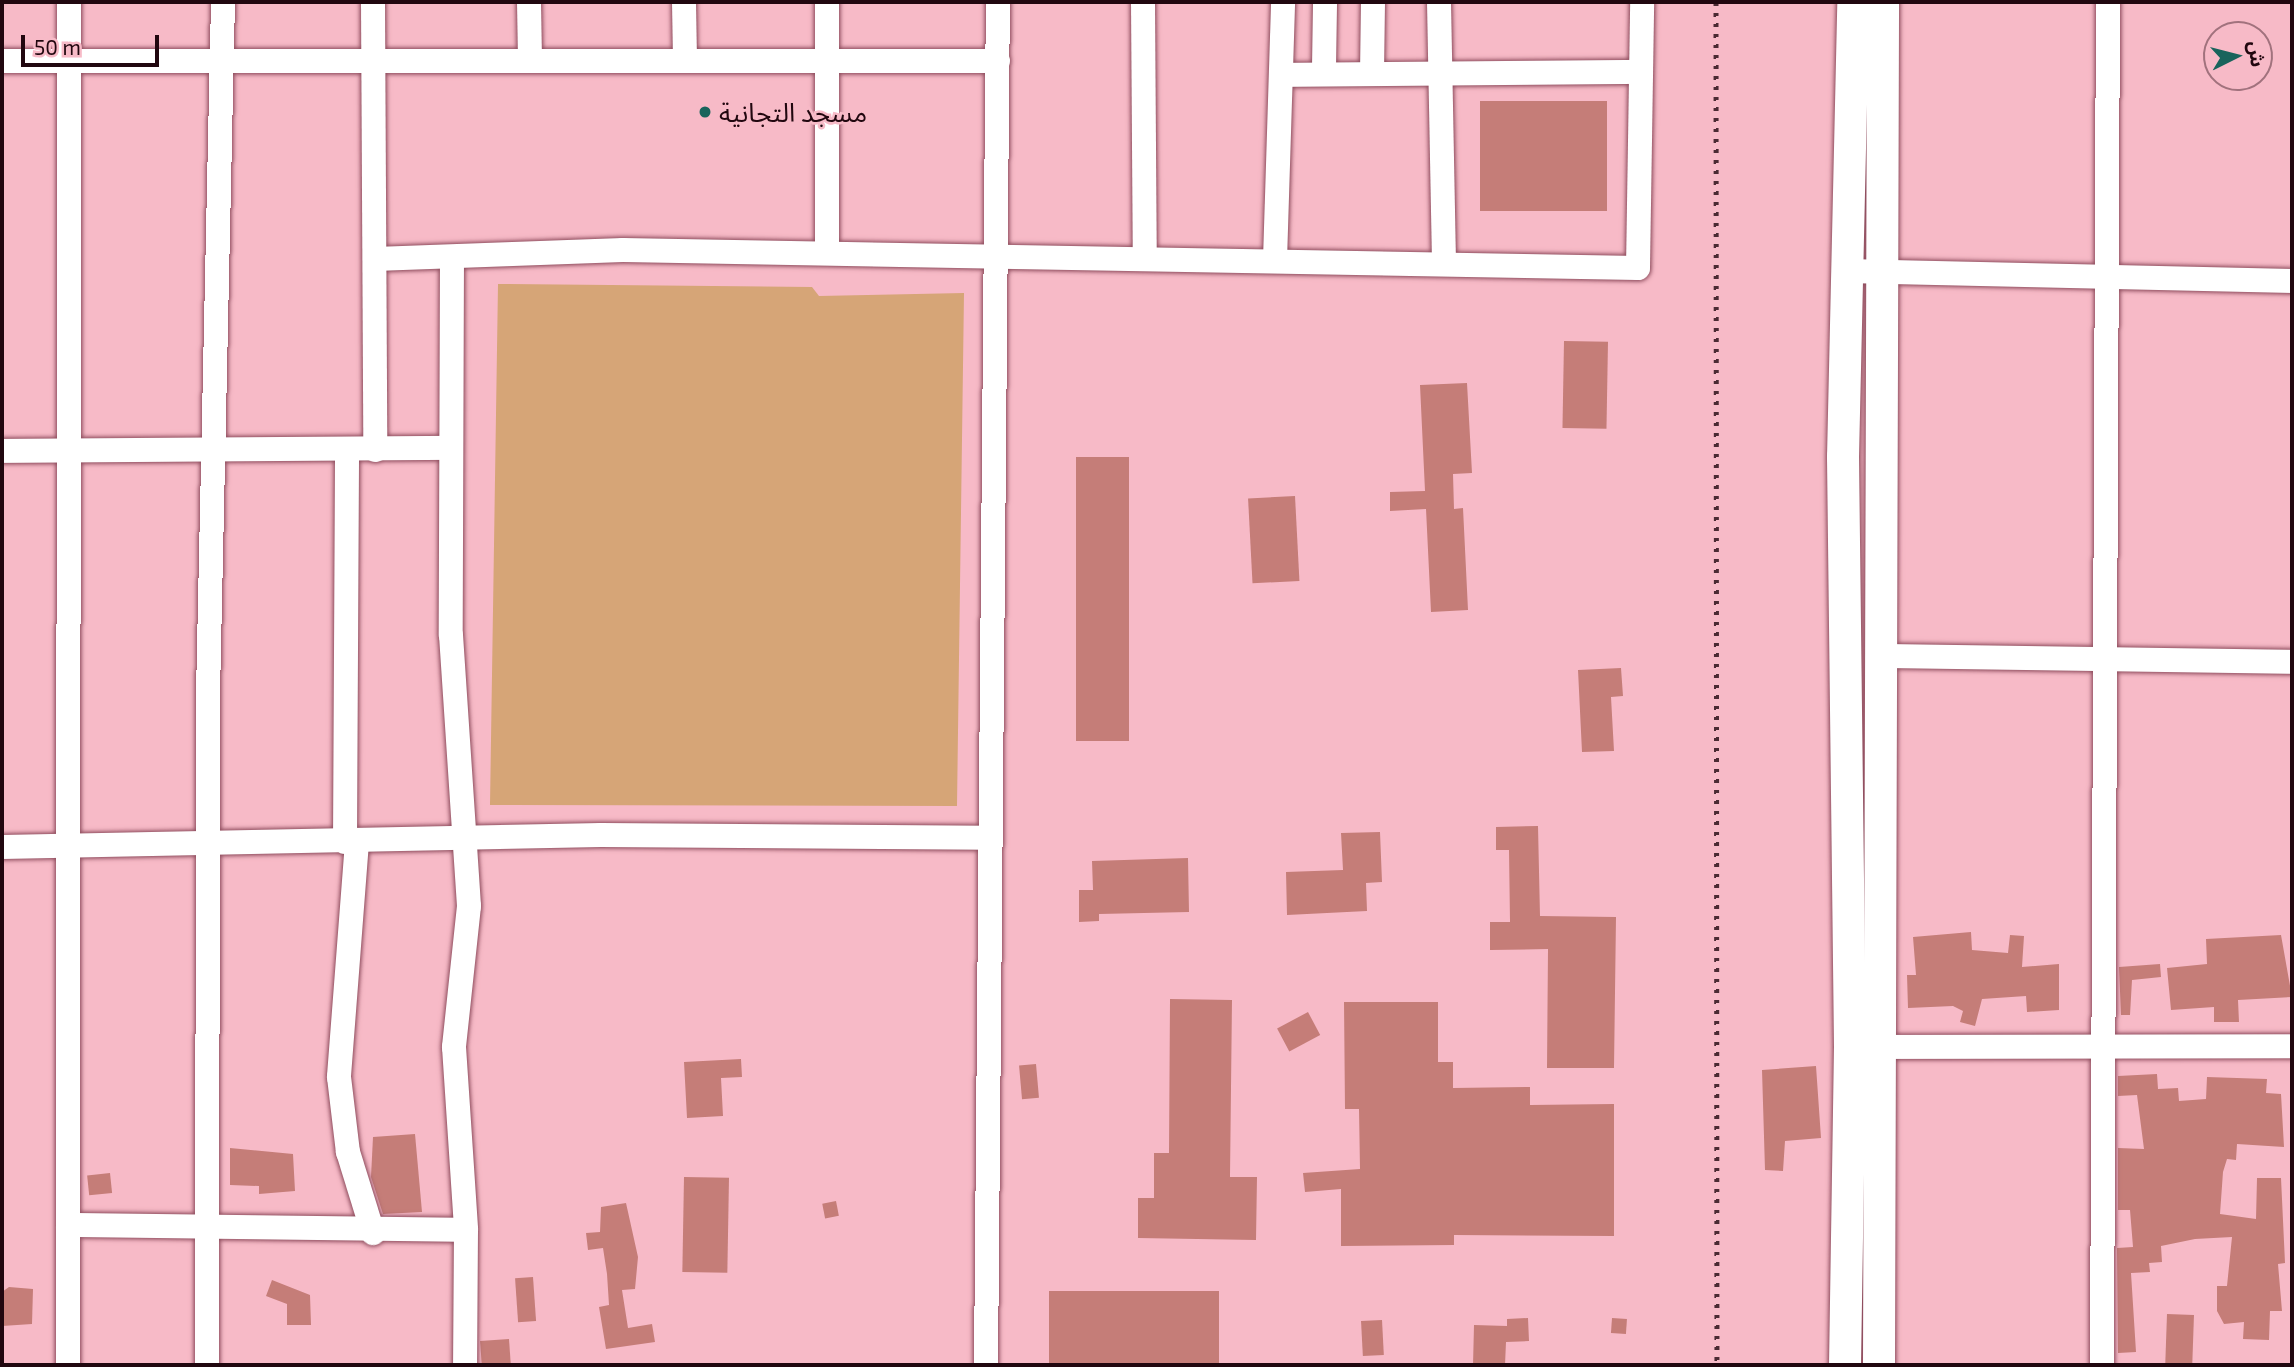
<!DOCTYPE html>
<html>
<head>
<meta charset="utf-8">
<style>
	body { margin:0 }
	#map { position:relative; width:2294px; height:1367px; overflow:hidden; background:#f7bac7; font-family:"Exo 2","Noto Sans Arabic",sans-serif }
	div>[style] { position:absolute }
	.green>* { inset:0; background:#d6a577 }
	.building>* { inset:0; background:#c57d78; transform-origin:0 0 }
	.roads { filter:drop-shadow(0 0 2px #8f4d5e) drop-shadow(0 0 2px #8f4d5e) }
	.minor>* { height:24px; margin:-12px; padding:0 12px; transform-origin:12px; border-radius:12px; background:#fff }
	.major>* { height:32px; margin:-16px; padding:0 16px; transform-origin:16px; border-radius:16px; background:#fff }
	.rail>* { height:5px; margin-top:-2.5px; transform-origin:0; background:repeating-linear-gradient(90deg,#4b2a33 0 3.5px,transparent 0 10.5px) }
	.dots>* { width:19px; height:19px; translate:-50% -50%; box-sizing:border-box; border:4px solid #f7bac7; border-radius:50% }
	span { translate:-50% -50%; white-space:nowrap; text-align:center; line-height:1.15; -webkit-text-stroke:5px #f7bac7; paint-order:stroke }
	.poi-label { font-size:26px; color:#21070f }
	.left { translate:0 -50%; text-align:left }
	.frame { position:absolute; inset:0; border:4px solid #21070f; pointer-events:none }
	.north { position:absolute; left:2203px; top:21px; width:70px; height:70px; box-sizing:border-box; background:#f7bac7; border:2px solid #a1727d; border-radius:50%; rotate:84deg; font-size:19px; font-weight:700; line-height:28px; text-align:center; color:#21070f }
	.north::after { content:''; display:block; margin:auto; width:24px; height:32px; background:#19645c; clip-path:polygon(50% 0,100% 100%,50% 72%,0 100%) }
	.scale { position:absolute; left:21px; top:35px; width:138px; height:32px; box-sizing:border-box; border:4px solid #21070f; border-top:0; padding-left:9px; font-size:21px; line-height:24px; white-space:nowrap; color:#21070f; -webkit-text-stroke:5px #f7bac7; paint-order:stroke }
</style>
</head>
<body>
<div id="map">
	<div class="green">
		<div style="clip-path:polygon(498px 284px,812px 287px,819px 296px,964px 293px,957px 806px,490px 805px)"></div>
	</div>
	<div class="building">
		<div style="left:1480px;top:101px;width:127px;height:110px"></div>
		<div style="left:1564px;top:341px;width:44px;height:87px;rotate:1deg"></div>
		<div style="clip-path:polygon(1467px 383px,1472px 473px,1453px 474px,1454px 509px,1463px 508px,1468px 610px,1431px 612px,1426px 509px,1390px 511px,1390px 492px,1425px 491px,1420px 385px)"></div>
		<div style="left:1076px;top:457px;width:53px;height:284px"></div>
		<div style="left:1295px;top:496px;width:85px;height:47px;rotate:87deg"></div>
		<div style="clip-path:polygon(1621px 668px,1623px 696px,1611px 697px,1614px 751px,1582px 752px,1578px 670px)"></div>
		<div style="clip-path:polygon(1538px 826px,1540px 916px,1616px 917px,1614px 1068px,1547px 1068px,1548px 949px,1490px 950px,1490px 922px,1510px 922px,1509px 850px,1496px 850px,1496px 827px)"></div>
		<div style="clip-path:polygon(1380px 832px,1382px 882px,1366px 883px,1367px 911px,1287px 915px,1286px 872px,1343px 870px,1341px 833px)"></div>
		<div style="clip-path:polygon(1188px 858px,1189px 912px,1099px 914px,1099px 921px,1079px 922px,1079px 890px,1093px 890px,1092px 861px)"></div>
		<div style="clip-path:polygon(1971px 932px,1972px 950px,2008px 953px,2010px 935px,2024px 936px,2022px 967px,2059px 964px,2059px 1010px,2027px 1012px,2026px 996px,1982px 999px,1975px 1026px,1960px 1022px,1963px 1011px,1953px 1006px,1908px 1008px,1907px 975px,1916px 975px,1913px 937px)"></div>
		<div style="clip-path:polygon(2281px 935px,2292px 997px,2238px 1000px,2239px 1022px,2214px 1022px,2214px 1007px,2171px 1010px,2167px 968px,2207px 964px,2206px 939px)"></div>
		<div style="clip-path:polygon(2160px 964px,2161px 977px,2132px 980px,2130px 1015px,2121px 1015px,2119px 967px)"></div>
		<div style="clip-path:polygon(1170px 999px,1232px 1000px,1230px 1177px,1257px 1177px,1256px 1240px,1138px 1238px,1138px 1198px,1154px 1198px,1154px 1153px,1169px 1153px)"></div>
		<div style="clip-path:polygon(1344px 1002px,1438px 1002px,1438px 1062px,1453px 1062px,1453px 1088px,1530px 1087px,1530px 1105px,1614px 1104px,1614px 1236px,1454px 1235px,1454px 1245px,1341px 1246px,1341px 1189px,1305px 1192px,1303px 1173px,1360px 1169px,1359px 1109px,1345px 1109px)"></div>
		<div style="left:1308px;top:1012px;width:26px;height:35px;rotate:62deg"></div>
		<div style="clip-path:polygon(741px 1059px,742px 1077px,721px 1078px,723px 1116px,687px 1118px,684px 1062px)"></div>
		<div style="left:1036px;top:1064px;width:34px;height:17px;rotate:85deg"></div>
		<div style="clip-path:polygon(1816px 1066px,1821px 1138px,1785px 1141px,1783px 1171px,1765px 1170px,1762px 1070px)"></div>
		<div style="clip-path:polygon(2157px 1074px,2158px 1089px,2178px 1088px,2179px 1101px,2206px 1099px,2207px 1077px,2267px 1079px,2266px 1093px,2281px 1094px,2284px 1147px,2237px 1144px,2236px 1160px,2227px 1159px,2223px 1172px,2220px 1214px,2256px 1219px,2257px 1178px,2281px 1178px,2285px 1263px,2278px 1264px,2282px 1311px,2270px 1311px,2269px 1340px,2243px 1339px,2244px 1322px,2224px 1324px,2217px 1311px,2217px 1286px,2227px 1286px,2232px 1237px,2195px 1239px,2161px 1246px,2162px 1262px,2149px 1263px,2150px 1272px,2131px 1273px,2136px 1352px,2118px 1353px,2117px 1248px,2133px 1247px,2130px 1210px,2118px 1210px,2118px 1148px,2144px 1149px,2137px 1095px,2118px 1096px,2118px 1076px)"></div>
		<div style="clip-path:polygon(415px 1134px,422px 1212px,383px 1214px,371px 1177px,373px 1137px)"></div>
		<div style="clip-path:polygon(230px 1148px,293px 1154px,295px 1191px,259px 1194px,259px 1186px,230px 1185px)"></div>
		<div style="left:110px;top:1173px;width:20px;height:23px;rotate:84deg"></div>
		<div style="left:684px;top:1177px;width:45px;height:95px;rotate:1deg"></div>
		<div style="left:836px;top:1201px;width:15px;height:14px;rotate:79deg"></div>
		<div style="clip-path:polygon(626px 1203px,638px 1257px,635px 1289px,622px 1290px,628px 1328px,652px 1324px,655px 1342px,606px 1349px,599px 1307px,609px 1305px,607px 1274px,603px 1248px,588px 1250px,586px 1233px,600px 1232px,601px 1207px)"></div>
		<div style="left:533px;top:1277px;width:44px;height:18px;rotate:86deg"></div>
		<div style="clip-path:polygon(272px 1280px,310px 1295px,311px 1325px,287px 1325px,287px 1304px,266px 1296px)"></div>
		<div style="clip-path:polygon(9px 1287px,33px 1289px,32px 1324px,2px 1326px,2px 1292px)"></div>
		<div style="left:1049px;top:1291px;width:170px;height:74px"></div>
		<div style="left:2167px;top:1314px;width:27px;height:51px;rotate:2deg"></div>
		<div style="clip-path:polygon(1528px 1318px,1529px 1341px,1506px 1342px,1505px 1365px,1473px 1365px,1474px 1325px,1507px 1326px,1507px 1319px)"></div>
		<div style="left:1612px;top:1318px;width:15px;height:15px;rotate:4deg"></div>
		<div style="left:1382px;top:1320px;width:35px;height:21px;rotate:87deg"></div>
		<div style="left:509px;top:1339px;width:26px;height:29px;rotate:86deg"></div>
	</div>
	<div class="roads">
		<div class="minor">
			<div style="left:373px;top:2px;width:448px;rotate:89.7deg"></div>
			<div style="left:529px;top:2px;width:56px;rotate:89deg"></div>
			<div style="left:684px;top:2px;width:57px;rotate:89deg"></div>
			<div style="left:827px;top:2px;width:250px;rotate:90deg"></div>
			<div style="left:1143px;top:2px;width:256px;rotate:89.6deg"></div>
			<div style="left:1439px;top:2px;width:261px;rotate:88.9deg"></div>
			<div style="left:2px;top:61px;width:996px"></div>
			<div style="left:1324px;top:68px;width:66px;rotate:-89.1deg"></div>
			<div style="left:1372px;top:74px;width:72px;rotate:-89.2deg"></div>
			<div style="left:1281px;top:75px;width:360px;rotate:-0.5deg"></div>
			<div style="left:452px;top:257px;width:378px;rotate:90.2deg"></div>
			<div style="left:451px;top:635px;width:272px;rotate:86.2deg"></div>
			<div style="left:469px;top:906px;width:142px;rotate:96.1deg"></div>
			<div style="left:454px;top:1047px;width:183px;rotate:86.2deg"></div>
			<div style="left:466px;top:1230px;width:135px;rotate:90.4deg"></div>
			<div style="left:375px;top:259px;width:248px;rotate:-2.1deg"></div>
			<div style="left:623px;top:250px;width:1015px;rotate:1.02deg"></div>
			<div style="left:1638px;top:268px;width:266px;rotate:-89.1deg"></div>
			<div style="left:1275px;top:260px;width:258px;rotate:-88.2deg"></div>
			<div style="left:1847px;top:271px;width:445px;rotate:1.3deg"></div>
			<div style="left:2px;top:451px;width:448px;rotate:-0.4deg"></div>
			<div style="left:1881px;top:656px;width:411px;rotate:0.8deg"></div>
			<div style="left:345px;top:842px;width:391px;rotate:-89.7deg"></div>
			<div style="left:357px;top:842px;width:236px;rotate:94.4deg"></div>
			<div style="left:339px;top:1077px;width:76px;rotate:83.2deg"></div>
			<div style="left:348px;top:1152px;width:85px;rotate:72.8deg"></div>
			<div style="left:2px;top:847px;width:599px;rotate:-1.15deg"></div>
			<div style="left:601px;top:835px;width:387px;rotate:0.4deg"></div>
			<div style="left:1864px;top:1047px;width:428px;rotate:-0.1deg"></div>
			<div style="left:68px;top:1225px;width:398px;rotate:0.7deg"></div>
			<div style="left:68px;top:1365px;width:1363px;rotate:-89.96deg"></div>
			<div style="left:207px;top:1365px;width:671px;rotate:-89.91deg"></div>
			<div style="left:208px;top:694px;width:692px;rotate:-88.76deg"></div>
			<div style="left:986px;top:1365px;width:1363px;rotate:-89.5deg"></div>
			<div style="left:2102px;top:1365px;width:1363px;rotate:-89.75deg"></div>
		</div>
		<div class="major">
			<div style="left:1845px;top:1365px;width:318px;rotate:-89.1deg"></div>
			<div style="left:1850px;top:1047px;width:590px;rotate:-90.68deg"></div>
			<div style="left:1843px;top:457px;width:455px;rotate:-88.7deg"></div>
			<div style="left:1879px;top:1365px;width:1363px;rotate:-89.83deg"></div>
		</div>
	</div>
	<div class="rail">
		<div style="left:1716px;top:2px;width:1363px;rotate:89.96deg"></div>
	</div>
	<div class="dots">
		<div style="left:705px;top:112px;background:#19645c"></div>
	</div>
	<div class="poi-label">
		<span class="left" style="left:719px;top:112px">مسجد التجانية</span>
	</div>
	<div class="frame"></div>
	<div class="north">ش</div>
	<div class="scale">50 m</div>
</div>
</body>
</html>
